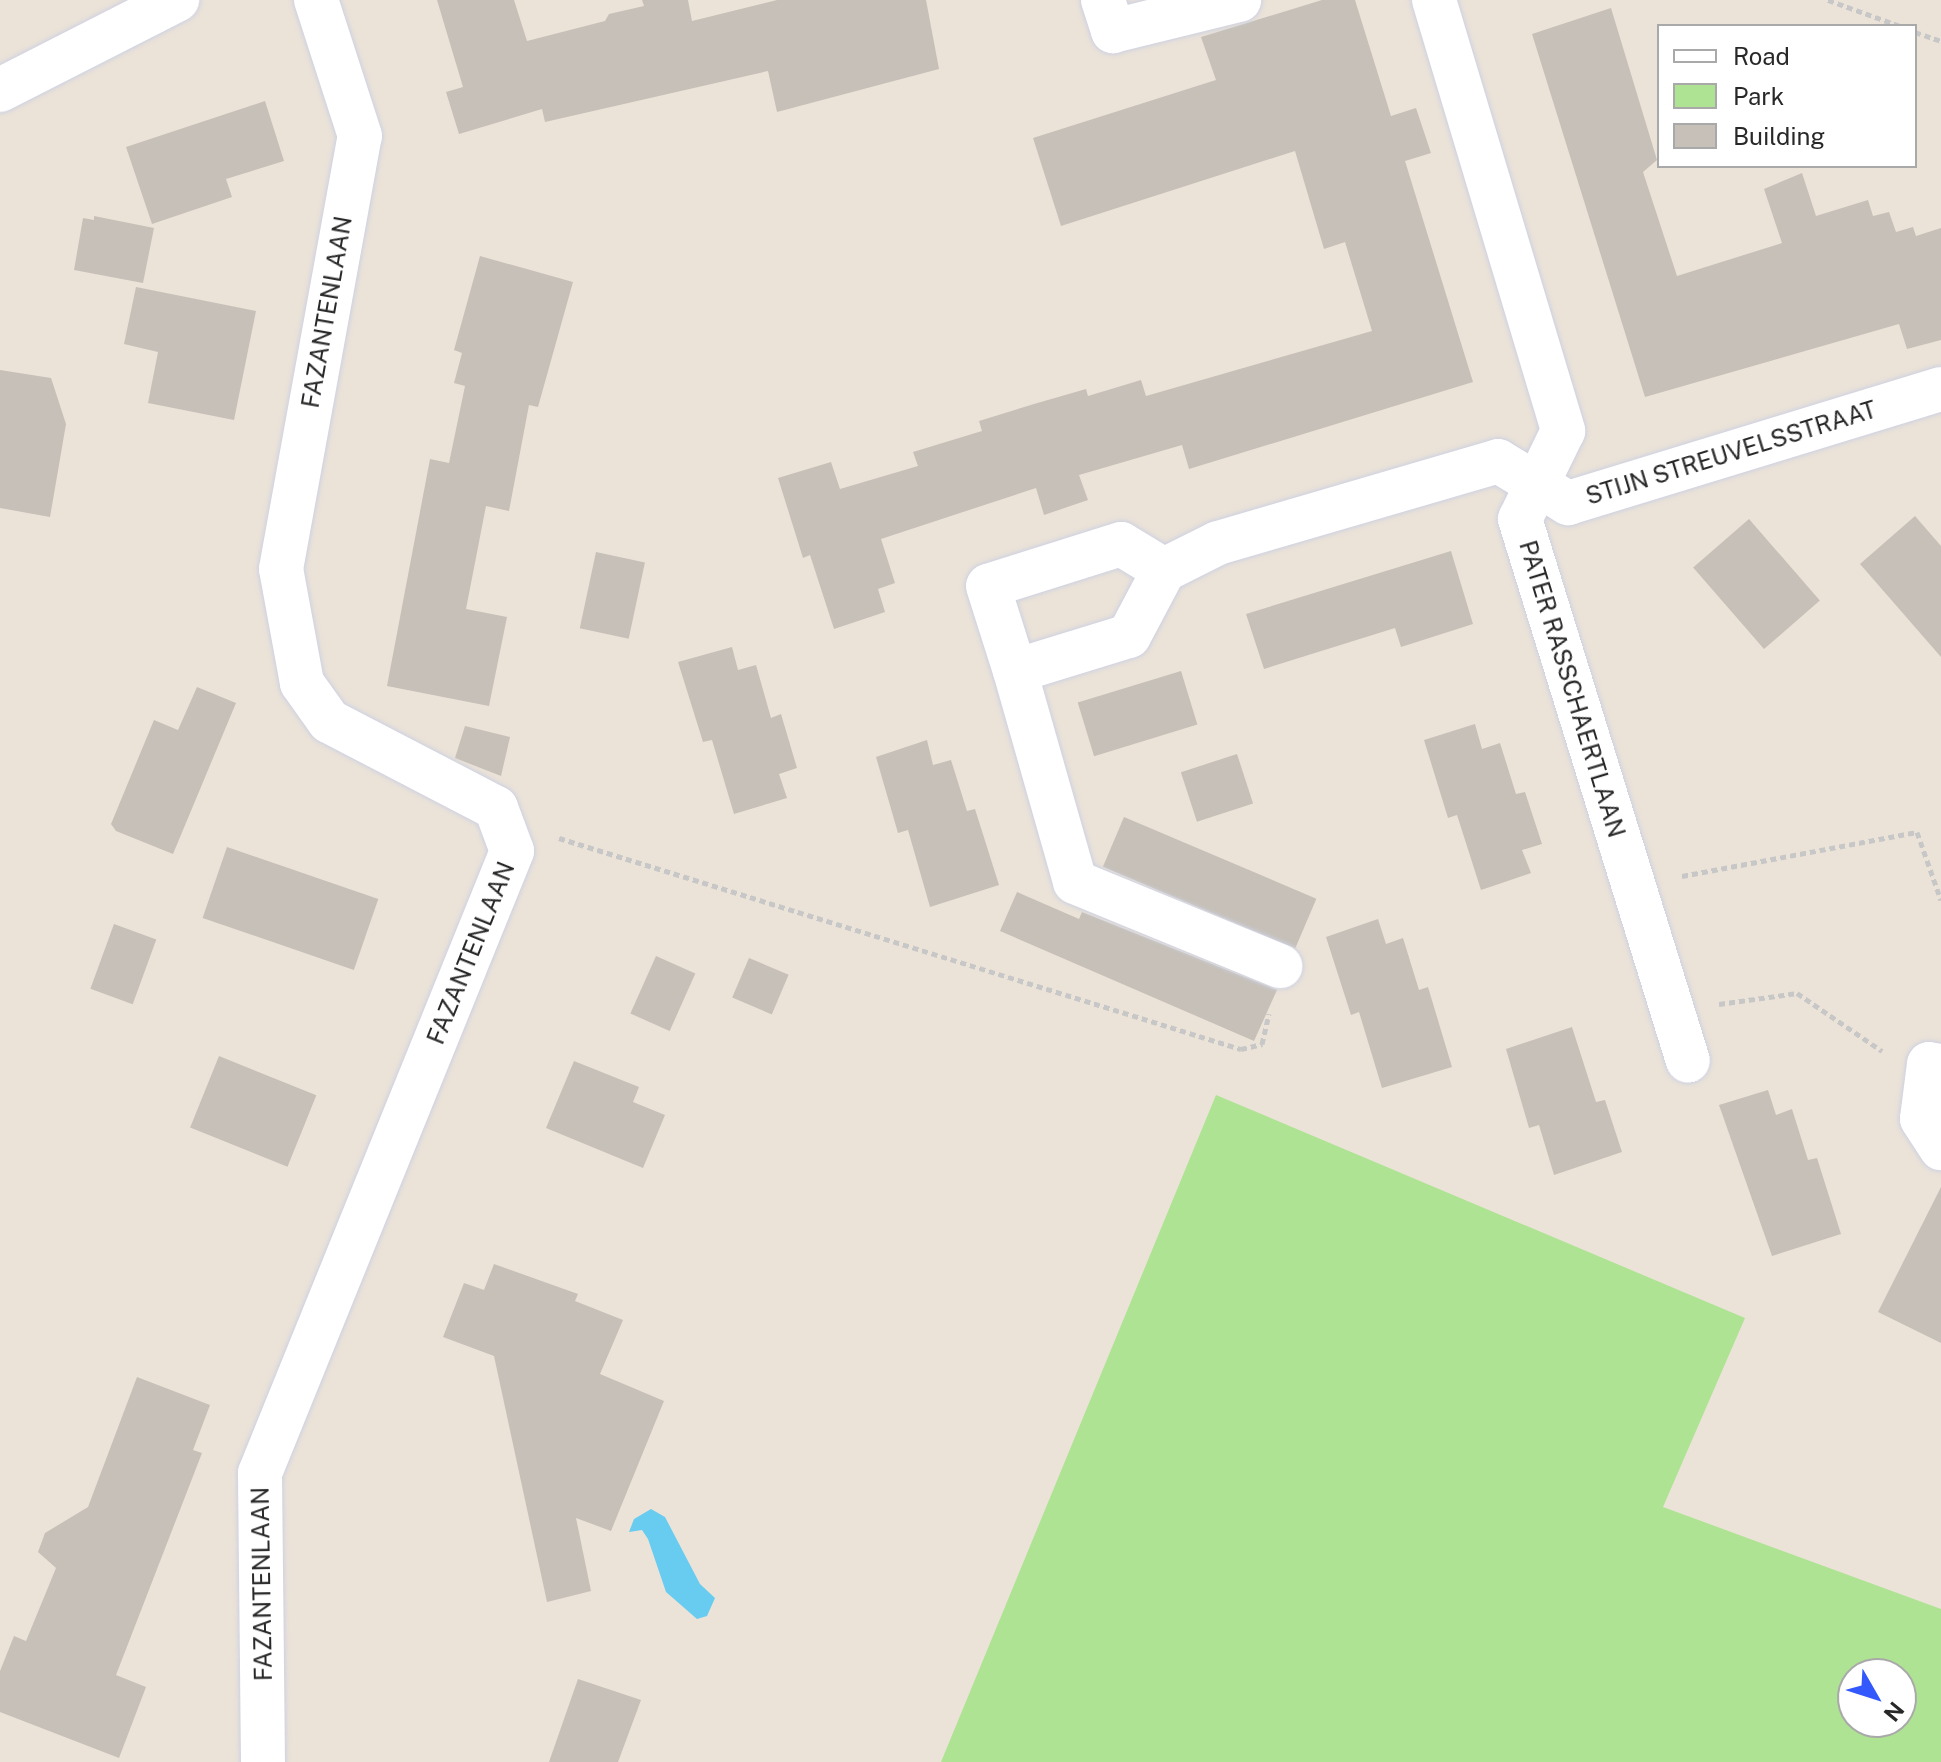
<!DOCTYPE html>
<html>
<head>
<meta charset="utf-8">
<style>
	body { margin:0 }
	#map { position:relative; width:1941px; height:1762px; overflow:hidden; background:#ebe3d8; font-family:"Public Sans",sans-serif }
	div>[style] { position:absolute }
	.green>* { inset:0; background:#aee393 }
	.water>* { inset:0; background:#68ccf0 }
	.building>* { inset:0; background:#c6c0b8; transform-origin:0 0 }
	.path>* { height:5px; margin-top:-2.5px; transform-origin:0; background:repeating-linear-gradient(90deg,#c7c7c7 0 6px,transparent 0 10px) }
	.roads { filter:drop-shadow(0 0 2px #ced1e1) drop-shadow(0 0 2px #ced1e1) }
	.minor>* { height:44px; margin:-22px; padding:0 22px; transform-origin:22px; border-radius:22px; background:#fff }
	span { translate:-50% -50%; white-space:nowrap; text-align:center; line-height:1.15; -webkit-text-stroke:6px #fff; paint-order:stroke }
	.street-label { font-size:24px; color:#282828 }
	.legend { position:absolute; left:1657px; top:24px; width:260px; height:144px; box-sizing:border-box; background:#fff; border:2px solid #a9a9a9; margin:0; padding:10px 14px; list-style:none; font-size:24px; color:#282828 }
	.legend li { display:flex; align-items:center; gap:16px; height:40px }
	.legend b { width:40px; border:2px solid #a9a9a9 }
	.north { position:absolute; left:1837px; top:1658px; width:80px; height:80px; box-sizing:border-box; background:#fff; border:2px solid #a9a9a9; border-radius:50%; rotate:129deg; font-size:22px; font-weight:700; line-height:32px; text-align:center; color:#282828 }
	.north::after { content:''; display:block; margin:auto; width:28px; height:36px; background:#3359fd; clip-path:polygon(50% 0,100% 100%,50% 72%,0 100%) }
</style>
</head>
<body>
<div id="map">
	<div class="green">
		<div style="clip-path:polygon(evenodd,1216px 1095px,1745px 1318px,1663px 1507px,1941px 1609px,1941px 1762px,941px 1762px,1216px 1095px,1853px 1674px,1901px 1674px,1901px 1722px,1853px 1722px,1853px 1674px)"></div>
	</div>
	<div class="water">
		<div style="clip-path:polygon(651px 1509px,665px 1517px,700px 1584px,715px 1598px,707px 1616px,697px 1619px,666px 1592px,648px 1539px,642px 1530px,629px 1532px,634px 1519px)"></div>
	</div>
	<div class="building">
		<div style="clip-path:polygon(437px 0,514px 0,527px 41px,605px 21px,609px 14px,644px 6px,642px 0,688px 0,692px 21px,777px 0,926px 0,939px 69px,777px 112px,768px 71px,545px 122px,542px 109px,459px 134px,446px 92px,463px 87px)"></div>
		<div style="clip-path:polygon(1322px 0,1355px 0,1391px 116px,1416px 108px,1431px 153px,1405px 161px,1473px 382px,1189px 469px,1182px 445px,1079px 475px,1088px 500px,1044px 515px,1036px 488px,881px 539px,895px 583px,878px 589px,885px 612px,834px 629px,810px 555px,803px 558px,778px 478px,831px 462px,840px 489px,918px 466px,913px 452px,982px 431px,979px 421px,1034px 404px,1086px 389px,1088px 396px,1141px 380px,1146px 396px,1372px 331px,1345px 242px,1324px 249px,1295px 151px,1061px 226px,1033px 138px,1216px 80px,1201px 37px)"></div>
		<div style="clip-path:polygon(1611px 8px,1657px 160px,1643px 172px,1677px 276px,1782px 243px,1764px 189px,1802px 173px,1816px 216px,1868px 200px,1873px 216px,1889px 212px,1896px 232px,1913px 227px,1916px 236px,1941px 228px,1941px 340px,1907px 349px,1899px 324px,1645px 397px,1532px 34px)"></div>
		<div style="clip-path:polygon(265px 101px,284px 161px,226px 179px,232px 197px,152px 224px,126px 147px)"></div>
		<div style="clip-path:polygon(94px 216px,154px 228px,143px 283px,74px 270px,83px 218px,94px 220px)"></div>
		<div style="clip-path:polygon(480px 256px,573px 282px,538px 407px,529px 405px,509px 511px,486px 506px,466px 609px,507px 617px,489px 706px,387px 686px,430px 459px,449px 463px,465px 386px,454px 383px,462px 353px,454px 350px)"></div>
		<div style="clip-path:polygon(136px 287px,256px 311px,234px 420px,148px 403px,158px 352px,124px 344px)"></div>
		<div style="clip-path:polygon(0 370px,51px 378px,66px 424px,50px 517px,0 508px)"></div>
		<div style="clip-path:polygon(1915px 516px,1941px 546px,1941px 657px,1860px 564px)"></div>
		<div style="left:1749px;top:519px;width:108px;height:74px;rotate:49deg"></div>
		<div style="clip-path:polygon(1451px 551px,1473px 624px,1401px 647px,1395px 628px,1264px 669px,1246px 614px)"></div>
		<div style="left:596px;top:552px;width:50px;height:78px;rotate:12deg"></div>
		<div style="clip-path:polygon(732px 647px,738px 670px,756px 665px,771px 718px,781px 714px,797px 768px,779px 774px,787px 798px,734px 814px,712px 740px,703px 742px,678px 662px)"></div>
		<div style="left:1181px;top:671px;width:56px;height:108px;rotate:73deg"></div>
		<div style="clip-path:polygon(197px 687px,236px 703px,173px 854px,116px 831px,111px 824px,154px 720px,178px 730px)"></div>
		<div style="clip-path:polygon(1475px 724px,1482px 749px,1500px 743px,1516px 794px,1525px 792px,1542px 844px,1522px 850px,1531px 873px,1481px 890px,1457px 815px,1448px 818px,1424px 740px)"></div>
		<div style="clip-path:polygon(465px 726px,510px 737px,501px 776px,455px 758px)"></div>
		<div style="clip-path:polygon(927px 740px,933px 765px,951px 760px,967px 811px,975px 809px,999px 885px,930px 907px,908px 830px,898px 833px,876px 757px)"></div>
		<div style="left:1237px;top:754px;width:52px;height:59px;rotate:72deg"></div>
		<div style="left:1124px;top:817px;width:209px;height:54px;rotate:23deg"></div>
		<div style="left:227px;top:847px;width:160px;height:75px;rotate:19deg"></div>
		<div style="clip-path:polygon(1017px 892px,1079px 919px,1082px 912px,1277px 990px,1254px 1041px,1000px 931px)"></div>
		<div style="clip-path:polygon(1378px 919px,1386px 944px,1403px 938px,1419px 990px,1428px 987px,1452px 1067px,1382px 1088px,1359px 1012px,1351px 1015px,1326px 937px)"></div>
		<div style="left:114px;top:924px;width:45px;height:69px;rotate:20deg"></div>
		<div style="left:656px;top:956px;width:43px;height:63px;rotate:24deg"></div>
		<div style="left:749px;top:958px;width:43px;height:43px;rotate:23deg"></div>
		<div style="clip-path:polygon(1572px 1027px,1596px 1102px,1605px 1100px,1622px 1152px,1554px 1175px,1539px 1125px,1529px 1128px,1506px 1049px)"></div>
		<div style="left:219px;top:1056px;width:105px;height:77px;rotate:22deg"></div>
		<div style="clip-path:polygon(574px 1061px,639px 1087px,633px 1102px,665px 1115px,643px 1168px,546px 1128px)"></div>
		<div style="clip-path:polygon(1768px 1090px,1776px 1115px,1792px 1109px,1808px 1160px,1817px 1158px,1841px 1234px,1772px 1256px,1719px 1105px)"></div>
		<div style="clip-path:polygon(1941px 1187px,1941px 1343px,1878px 1312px)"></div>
		<div style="clip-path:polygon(494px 1264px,578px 1294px,575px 1301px,623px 1320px,600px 1374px,664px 1401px,611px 1531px,576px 1518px,591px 1591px,547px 1602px,494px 1356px,443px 1337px,464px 1283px,484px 1290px)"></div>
		<div style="clip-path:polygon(137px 1377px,210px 1405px,193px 1450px,202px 1453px,116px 1675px,146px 1687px,119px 1758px,0 1712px,0 1671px,14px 1636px,26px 1641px,56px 1568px,38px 1552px,45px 1533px,88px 1507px)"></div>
		<div style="clip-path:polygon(578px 1679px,641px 1700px,618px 1762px,549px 1762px)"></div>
	</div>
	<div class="path">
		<div style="left:1828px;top:0;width:77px;rotate:19.9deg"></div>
		<div style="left:1915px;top:32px;width:28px;rotate:19deg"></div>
		<div style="left:559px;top:838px;width:714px;rotate:17.19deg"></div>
		<div style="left:1241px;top:1049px;width:22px;rotate:-13deg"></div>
		<div style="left:1262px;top:1044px;width:31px;rotate:-77deg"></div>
		<div style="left:1682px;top:876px;width:239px;rotate:-10.6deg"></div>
		<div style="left:1917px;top:832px;width:72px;rotate:70.6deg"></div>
		<div style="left:1719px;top:1004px;width:79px;rotate:-8deg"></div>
		<div style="left:1797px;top:993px;width:103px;rotate:34.3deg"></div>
	</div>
	<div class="roads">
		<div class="minor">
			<div style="left:1103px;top:0;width:33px;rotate:72deg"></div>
			<div style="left:1113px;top:31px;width:130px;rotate:-13.8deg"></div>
			<div style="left:1434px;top:0;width:450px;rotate:73.3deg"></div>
			<div style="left:1563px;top:431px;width:98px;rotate:116deg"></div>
			<div style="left:1520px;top:519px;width:567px;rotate:72.78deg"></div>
			<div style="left:0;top:90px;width:199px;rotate:-27deg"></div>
			<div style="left:1164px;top:570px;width:50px;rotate:-148.8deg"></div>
			<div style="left:1121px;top:544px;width:139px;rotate:162.5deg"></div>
			<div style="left:988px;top:586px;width:89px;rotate:72.4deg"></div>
			<div style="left:1015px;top:671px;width:119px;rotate:-17.1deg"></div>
			<div style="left:1129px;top:636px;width:75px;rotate:-62.1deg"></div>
			<div style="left:1164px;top:570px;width:60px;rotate:-26.6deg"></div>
			<div style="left:1218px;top:543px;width:292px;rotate:-16.3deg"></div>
			<div style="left:1498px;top:461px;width:82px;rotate:31deg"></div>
			<div style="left:1568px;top:503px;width:390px;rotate:-17deg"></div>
			<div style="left:1015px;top:671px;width:219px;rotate:74.1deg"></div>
			<div style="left:1075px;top:882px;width:222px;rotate:22.3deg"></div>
			<div style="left:1941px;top:1066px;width:12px;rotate:-171deg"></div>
			<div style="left:1929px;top:1064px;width:55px;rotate:97.3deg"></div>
			<div style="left:1922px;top:1119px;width:35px;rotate:57deg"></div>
			<div style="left:263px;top:1762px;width:289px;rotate:-90.6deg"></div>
			<div style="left:260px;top:1473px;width:671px;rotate:-67.94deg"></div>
			<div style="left:512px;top:851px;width:46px;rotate:-110.4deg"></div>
			<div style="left:496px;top:808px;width:188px;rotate:-152.5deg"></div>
			<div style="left:329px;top:721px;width:47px;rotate:-125.4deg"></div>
			<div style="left:302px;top:683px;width:116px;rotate:-100.4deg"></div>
			<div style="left:281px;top:569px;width:440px;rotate:-79.7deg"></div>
			<div style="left:360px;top:136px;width:143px;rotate:-107.9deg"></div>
		</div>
	</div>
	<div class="street-label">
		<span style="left:327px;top:312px;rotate:-80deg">FAZANTENLAAN</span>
		<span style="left:1731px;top:453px;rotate:-17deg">STIJN STREUVELSSTRAAT</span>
		<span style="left:1572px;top:689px;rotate:73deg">PATER RASSCHAERTLAAN</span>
		<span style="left:471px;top:953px;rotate:-68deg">FAZANTENLAAN</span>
		<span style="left:262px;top:1584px;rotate:-91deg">FAZANTENLAAN</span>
	</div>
	<ul class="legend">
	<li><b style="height:10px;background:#fff"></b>Road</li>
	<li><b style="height:22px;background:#aee393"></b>Park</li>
	<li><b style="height:22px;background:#c6c0b8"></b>Building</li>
	</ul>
	<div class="north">N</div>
</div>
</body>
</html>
